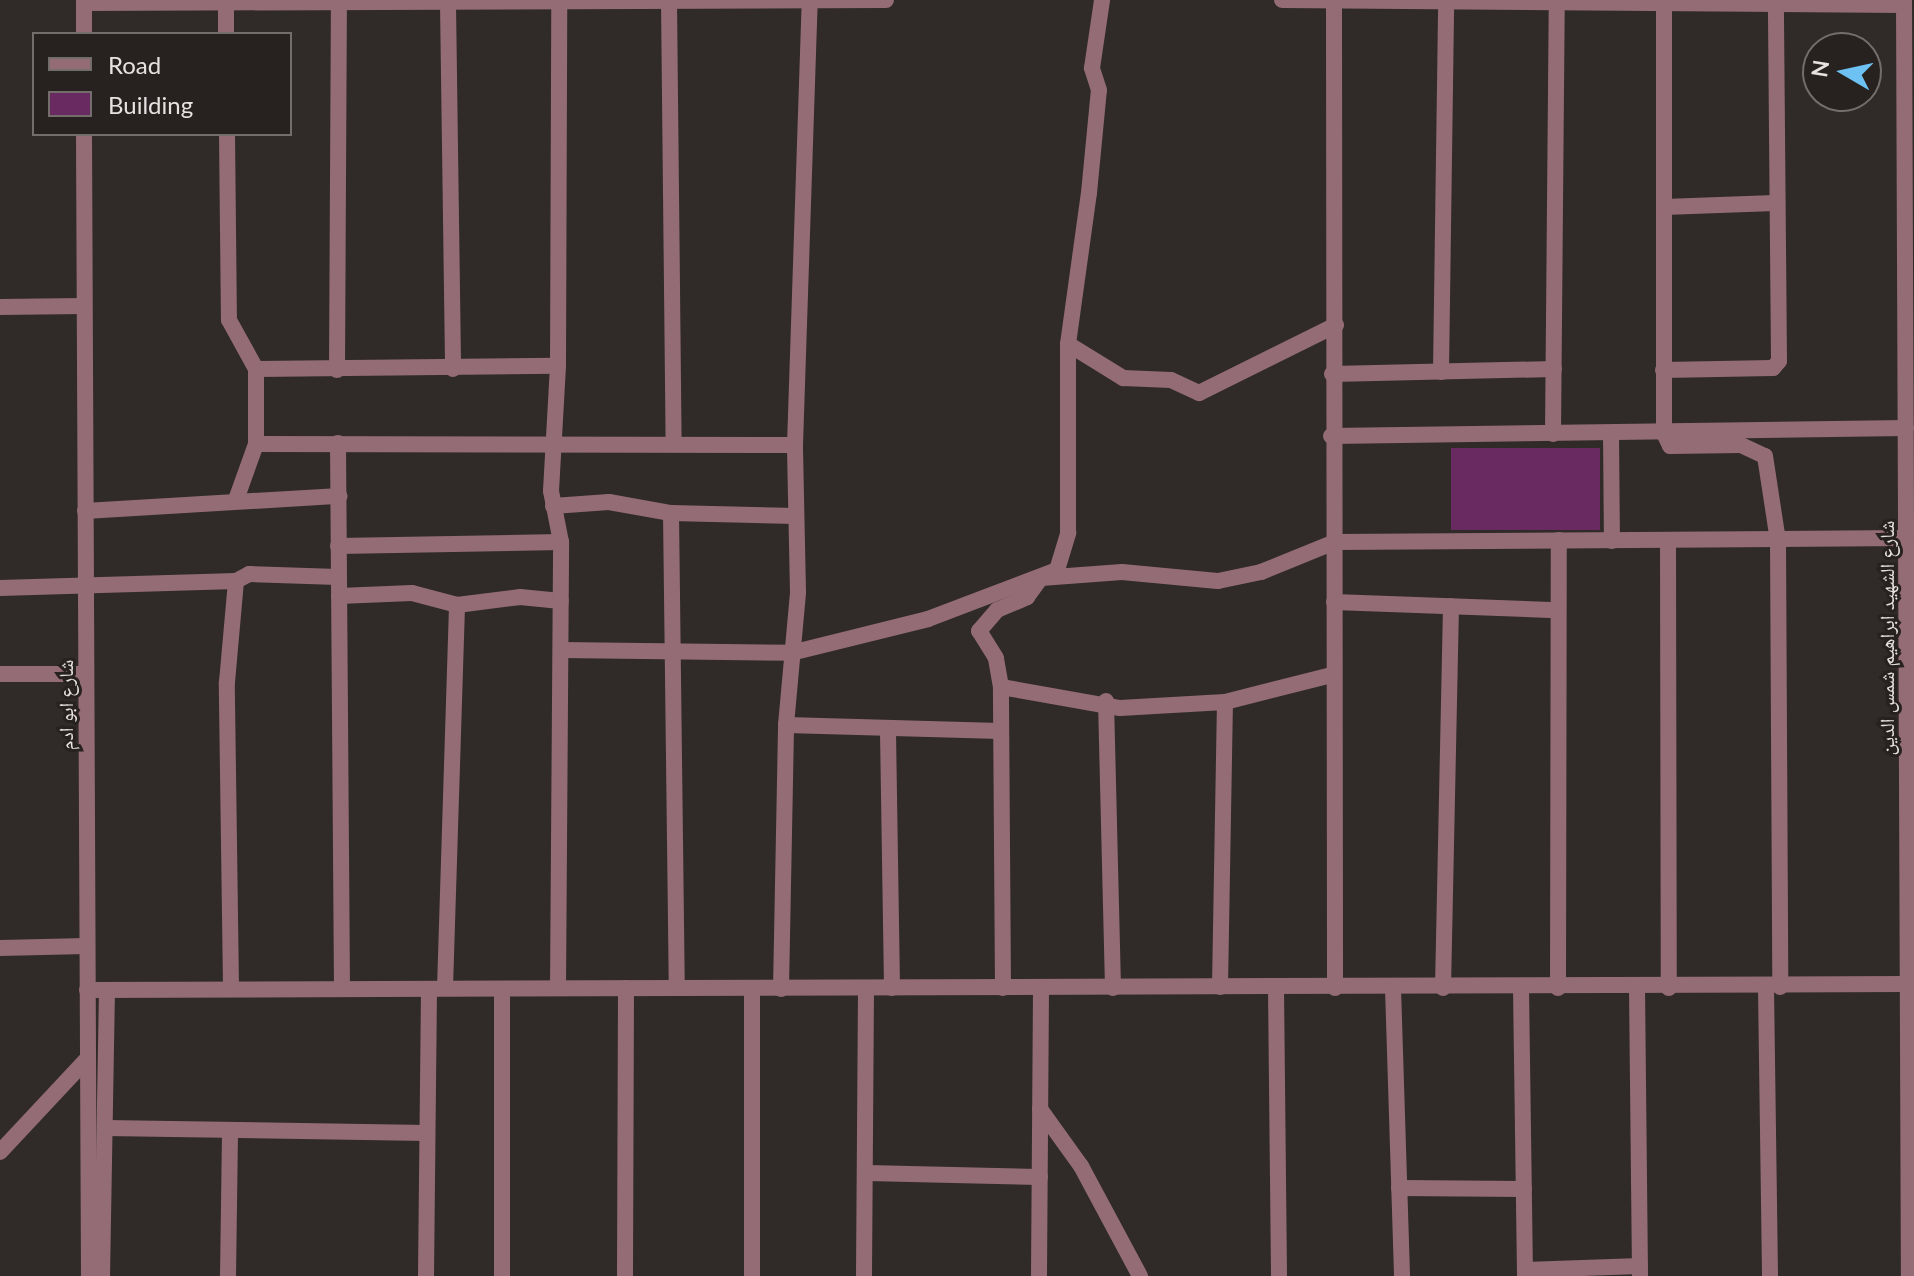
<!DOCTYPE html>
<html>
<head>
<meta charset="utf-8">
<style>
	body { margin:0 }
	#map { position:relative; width:1914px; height:1276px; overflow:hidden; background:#302b28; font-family:Lato,"Noto Naskh Arabic",sans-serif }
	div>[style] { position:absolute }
	.building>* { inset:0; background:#692a62; transform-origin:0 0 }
	.minor>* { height:16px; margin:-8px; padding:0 8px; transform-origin:8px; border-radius:8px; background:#946c75 }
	span { translate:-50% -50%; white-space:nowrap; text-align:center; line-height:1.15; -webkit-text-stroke:6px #27211f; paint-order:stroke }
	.street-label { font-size:20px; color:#e6e2e0 }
	.legend { position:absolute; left:32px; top:32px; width:260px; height:104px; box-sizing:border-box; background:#27211f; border:2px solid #736e6c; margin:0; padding:10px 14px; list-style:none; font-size:24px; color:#e6e2e0 }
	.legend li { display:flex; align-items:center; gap:16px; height:40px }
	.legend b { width:40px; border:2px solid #736e6c }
	.north { position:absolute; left:1802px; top:32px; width:80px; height:80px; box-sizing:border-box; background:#27211f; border:2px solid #736e6c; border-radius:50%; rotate:279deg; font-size:22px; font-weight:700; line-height:32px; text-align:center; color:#e6e2e0 }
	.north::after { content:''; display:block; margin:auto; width:28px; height:36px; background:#6dc2f3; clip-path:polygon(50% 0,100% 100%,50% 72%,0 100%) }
</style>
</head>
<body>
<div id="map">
	<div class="building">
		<div style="left:1451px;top:448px;width:149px;height:82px"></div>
	</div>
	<div class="minor">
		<div style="left:1282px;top:0;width:622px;rotate:0.46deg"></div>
		<div style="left:1904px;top:0;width:1276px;rotate:89.78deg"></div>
		<div style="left:669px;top:1px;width:443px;rotate:89.4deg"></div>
		<div style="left:84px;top:3px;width:802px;rotate:-0.21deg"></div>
		<div style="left:448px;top:4px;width:365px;rotate:89.2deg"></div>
		<div style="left:226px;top:5px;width:29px;rotate:90deg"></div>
		<div style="left:1334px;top:5px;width:983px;rotate:89.94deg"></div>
		<div style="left:1664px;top:6px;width:427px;rotate:90deg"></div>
		<div style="left:1664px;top:433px;width:14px;rotate:65deg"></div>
		<div style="left:1670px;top:446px;width:71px;rotate:-0.8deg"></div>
		<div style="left:1741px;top:445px;width:26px;rotate:25deg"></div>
		<div style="left:1765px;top:456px;width:86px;rotate:81.3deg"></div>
		<div style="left:1778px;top:541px;width:446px;rotate:89.7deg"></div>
		<div style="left:84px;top:34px;width:34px;rotate:-90deg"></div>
		<div style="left:84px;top:134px;width:1142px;rotate:89.75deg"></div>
		<div style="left:227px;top:134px;width:186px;rotate:89.4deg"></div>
		<div style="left:229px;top:320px;width:56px;rotate:61.1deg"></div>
		<div style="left:256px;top:369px;width:75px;rotate:90deg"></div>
		<div style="left:256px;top:444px;width:59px;rotate:109.7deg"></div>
		<div style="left:1664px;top:207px;width:111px;rotate:-2.1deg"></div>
		<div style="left:0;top:307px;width:84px;rotate:-0.7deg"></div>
		<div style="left:1068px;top:344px;width:65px;rotate:31.7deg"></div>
		<div style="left:1123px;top:378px;width:48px;rotate:2.4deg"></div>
		<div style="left:1171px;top:380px;width:31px;rotate:25deg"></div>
		<div style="left:1199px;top:393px;width:153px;rotate:-26.4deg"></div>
		<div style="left:256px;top:369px;width:302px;rotate:-0.6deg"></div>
		<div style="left:337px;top:370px;width:364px;rotate:-89.7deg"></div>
		<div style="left:1663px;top:370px;width:110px;rotate:-1deg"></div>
		<div style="left:1773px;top:368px;width:9px;rotate:-49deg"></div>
		<div style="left:1779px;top:361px;width:355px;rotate:-90.5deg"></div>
		<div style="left:1441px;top:372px;width:367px;rotate:-89.2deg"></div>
		<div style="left:1332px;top:374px;width:222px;rotate:-1.3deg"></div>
		<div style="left:1611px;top:433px;width:108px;rotate:89.5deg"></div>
		<div style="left:1553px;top:434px;width:429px;rotate:-89.5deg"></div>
		<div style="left:1331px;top:436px;width:575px;rotate:-0.8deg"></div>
		<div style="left:338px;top:443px;width:545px;rotate:89.58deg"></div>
		<div style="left:256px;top:444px;width:539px;rotate:0.11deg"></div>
		<div style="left:553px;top:506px;width:56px;rotate:-4.1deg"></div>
		<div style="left:609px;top:502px;width:63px;rotate:10.1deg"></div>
		<div style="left:671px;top:513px;width:125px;rotate:1.4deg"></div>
		<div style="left:85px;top:511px;width:255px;rotate:-3.4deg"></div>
		<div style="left:671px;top:513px;width:475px;rotate:89.3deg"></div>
		<div style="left:1668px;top:542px;width:446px;rotate:89.9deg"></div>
		<div style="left:338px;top:546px;width:223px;rotate:-1deg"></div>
		<div style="left:0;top:588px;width:236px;rotate:-1.7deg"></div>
		<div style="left:339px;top:596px;width:73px;rotate:-2.4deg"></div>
		<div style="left:412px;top:593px;width:47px;rotate:14.9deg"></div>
		<div style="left:1334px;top:602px;width:223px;rotate:2.1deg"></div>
		<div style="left:561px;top:650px;width:230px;rotate:0.7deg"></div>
		<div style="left:791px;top:653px;width:141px;rotate:-13.9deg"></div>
		<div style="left:928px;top:619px;width:138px;rotate:-20.8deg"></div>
		<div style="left:1057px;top:570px;width:39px;rotate:-73deg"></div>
		<div style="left:1068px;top:533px;width:189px;rotate:-90deg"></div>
		<div style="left:1068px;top:344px;width:152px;rotate:-82.1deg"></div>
		<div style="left:1089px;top:193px;width:103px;rotate:-84.5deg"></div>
		<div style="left:1099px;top:90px;width:23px;rotate:-108deg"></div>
		<div style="left:1092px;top:68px;width:69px;rotate:-81.6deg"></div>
		<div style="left:0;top:674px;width:85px"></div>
		<div style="left:1001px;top:687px;width:121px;rotate:10deg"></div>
		<div style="left:1120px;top:708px;width:105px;rotate:-3.3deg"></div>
		<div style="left:1225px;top:702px;width:110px;rotate:-14.2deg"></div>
		<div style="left:1106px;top:701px;width:287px;rotate:88.6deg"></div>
		<div style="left:786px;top:725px;width:214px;rotate:1.6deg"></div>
		<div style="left:888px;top:732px;width:256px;rotate:89.1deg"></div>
		<div style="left:0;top:948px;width:86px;rotate:-1.3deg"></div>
		<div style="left:231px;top:987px;width:305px;rotate:-90.8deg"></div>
		<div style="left:227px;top:682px;width:101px;rotate:-84.9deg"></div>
		<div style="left:236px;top:581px;width:15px;rotate:-28deg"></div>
		<div style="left:249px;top:574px;width:89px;rotate:1.9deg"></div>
		<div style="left:1220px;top:987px;width:285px;rotate:-89deg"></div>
		<div style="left:1637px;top:987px;width:289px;rotate:89.4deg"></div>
		<div style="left:445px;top:988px;width:383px;rotate:-88.2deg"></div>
		<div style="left:457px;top:605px;width:64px;rotate:-7.2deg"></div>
		<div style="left:520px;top:597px;width:41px;rotate:5.6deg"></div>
		<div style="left:558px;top:988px;width:446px;rotate:-89.6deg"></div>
		<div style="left:561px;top:542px;width:52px;rotate:-101.1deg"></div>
		<div style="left:551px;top:491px;width:125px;rotate:-86.8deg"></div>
		<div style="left:558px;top:366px;width:363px;rotate:-89.8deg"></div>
		<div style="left:752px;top:988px;width:288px;rotate:90deg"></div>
		<div style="left:1003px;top:988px;width:301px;rotate:-90.4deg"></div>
		<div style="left:1001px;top:687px;width:29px;rotate:-100deg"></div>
		<div style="left:996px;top:658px;width:32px;rotate:-122deg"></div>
		<div style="left:979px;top:631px;width:28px;rotate:-49deg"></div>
		<div style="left:997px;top:610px;width:33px;rotate:-23deg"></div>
		<div style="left:1027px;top:597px;width:24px;rotate:-54deg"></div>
		<div style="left:1041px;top:578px;width:81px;rotate:-4.2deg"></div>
		<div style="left:1122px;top:572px;width:96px;rotate:5.4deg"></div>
		<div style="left:1218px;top:581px;width:44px;rotate:-11.8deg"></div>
		<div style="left:1261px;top:572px;width:80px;rotate:-22.1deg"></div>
		<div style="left:1335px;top:542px;width:571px;rotate:-0.4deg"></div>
		<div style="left:1276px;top:988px;width:288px;rotate:89.4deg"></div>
		<div style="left:1393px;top:988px;width:288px;rotate:88.2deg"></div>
		<div style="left:1443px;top:988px;width:382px;rotate:-88.8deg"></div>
		<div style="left:1521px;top:988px;width:288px;rotate:89.2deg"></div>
		<div style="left:1558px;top:988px;width:448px;rotate:-89.9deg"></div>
		<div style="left:1766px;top:988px;width:288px;rotate:89.2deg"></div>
		<div style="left:781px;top:989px;width:264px;rotate:-88.9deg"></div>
		<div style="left:786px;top:725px;width:134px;rotate:-84.8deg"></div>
		<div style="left:798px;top:592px;width:147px;rotate:-91.2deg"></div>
		<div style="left:795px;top:445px;width:445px;rotate:-88.1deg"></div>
		<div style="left:87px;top:990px;width:1819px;rotate:-0.19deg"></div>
		<div style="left:1040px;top:1109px;width:70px;rotate:54.3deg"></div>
		<div style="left:1081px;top:1166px;width:125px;rotate:61.8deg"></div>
		<div style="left:105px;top:1128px;width:322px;rotate:0.9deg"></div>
		<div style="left:0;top:1152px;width:127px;rotate:-46.9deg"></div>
		<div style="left:867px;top:1173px;width:173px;rotate:1.3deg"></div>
		<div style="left:1399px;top:1188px;width:125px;rotate:0.5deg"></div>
		<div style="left:1525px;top:1270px;width:115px;rotate:-2deg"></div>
		<div style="left:102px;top:1276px;width:286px;rotate:-89deg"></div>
		<div style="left:228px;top:1276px;width:146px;rotate:-89.2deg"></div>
		<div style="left:426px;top:1276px;width:287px;rotate:-89.4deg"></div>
		<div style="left:502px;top:1276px;width:286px;rotate:-90deg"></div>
		<div style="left:625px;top:1276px;width:288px;rotate:-89.8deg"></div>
		<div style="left:864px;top:1276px;width:288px;rotate:-89.6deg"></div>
		<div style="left:1039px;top:1276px;width:288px;rotate:-89.6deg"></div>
	</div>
	<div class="street-label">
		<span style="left:1886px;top:638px;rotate:-90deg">شارع الشهيد ابراهيم شمس الدين</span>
		<span style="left:65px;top:705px;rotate:-90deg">شارع ابو ادم</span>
	</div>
	<ul class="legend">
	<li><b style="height:10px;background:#946c75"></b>Road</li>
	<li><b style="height:22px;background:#692a62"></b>Building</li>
	</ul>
	<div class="north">N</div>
</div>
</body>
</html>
